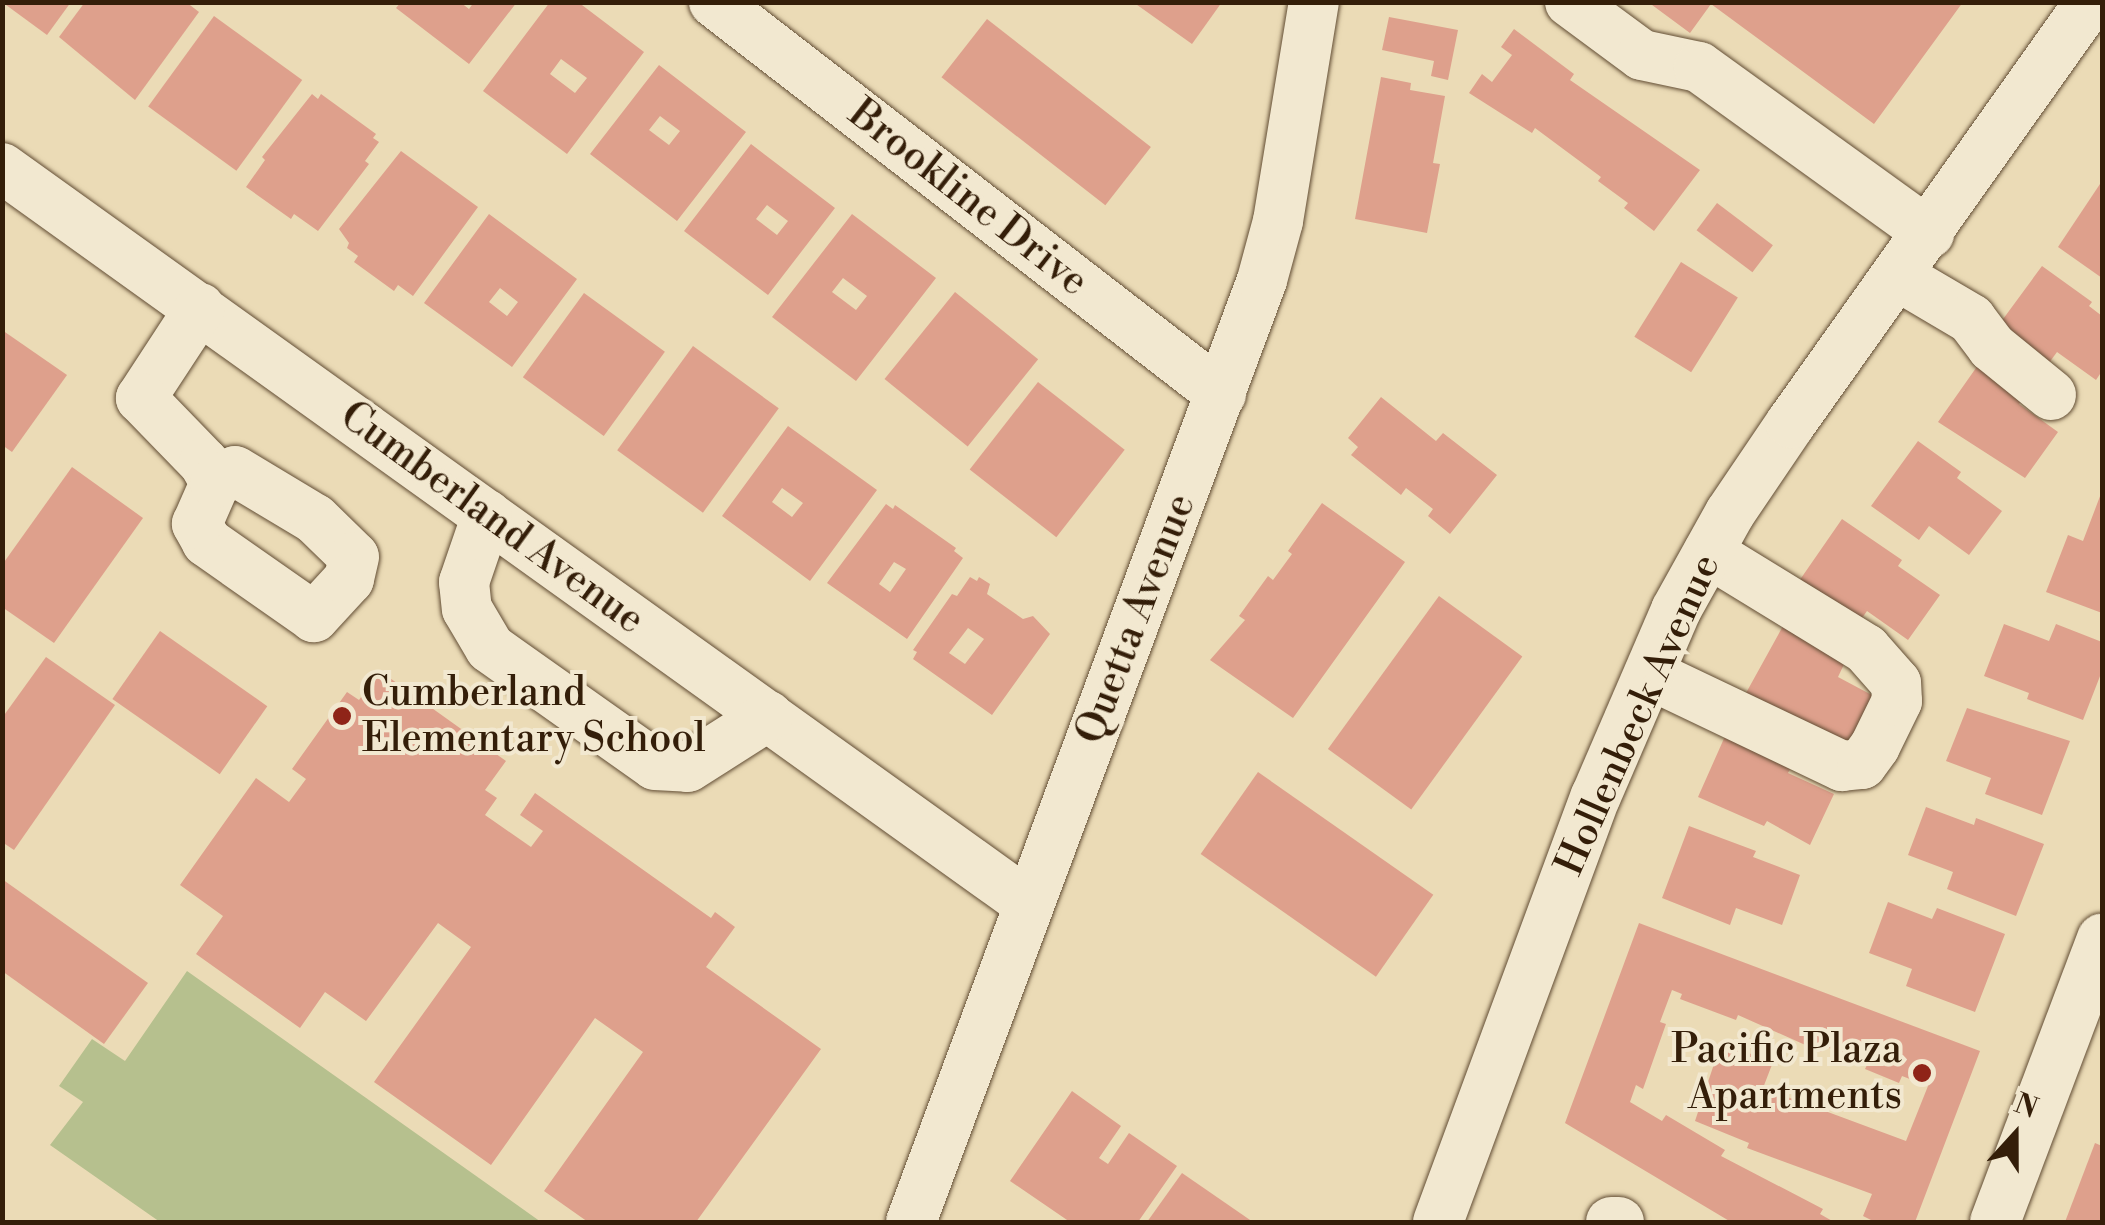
<!DOCTYPE html>
<html>
<head>
<meta charset="utf-8">
<style>
	body { margin:0 }
	#map { position:relative; width:2105px; height:1225px; overflow:hidden; background:#ebdbb6; font-family:"Libre Bodoni",serif }
	div>[style] { position:absolute }
	.green>* { inset:0; background:#b6c08e }
	.building>* { inset:0; background:#dea08c; transform-origin:0 0 }
	.roads { filter:drop-shadow(0 0 2px #624d34) drop-shadow(0 0 2px #624d34) }
	.minor>* { height:50px; margin:-25px; padding:0 25px; transform-origin:25px; border-radius:25px; background:#f2e8d0 }
	.dots>* { width:28px; height:28px; translate:-50% -50%; box-sizing:border-box; border:5px solid #f2e8d0; border-radius:50% }
	span { translate:-50% -50%; white-space:nowrap; text-align:center; line-height:1.15; -webkit-text-stroke:8px #f2e8d0; paint-order:stroke }
	.street-label { font-size:40px; color:#341e09 }
	.poi-label { font-size:40px; color:#341e09 }
	.left { translate:0 -50%; text-align:left }
	.right { translate:-100% -50%; text-align:right }
	.frame { position:absolute; inset:0; border:5px solid #341e09; pointer-events:none }
	.north { position:absolute; left:1965px; top:1085px; width:100px; height:100px; -webkit-text-stroke:8px #f2e8d0; paint-order:stroke; rotate:21deg; font-size:28px; font-weight:700; line-height:40px; text-align:center; color:#341e09 }
	.north::after { content:''; display:block; margin:auto; width:35px; height:45px; background:#341e09; clip-path:polygon(50% 0,100% 100%,50% 72%,0 100%) }
</style>
</head>
<body>
<div id="map">
	<div class="green">
		<div style="clip-path:polygon(187px 971px,541px 1222px,160px 1222px,50px 1145px,83px 1102px,59px 1086px,92px 1039px,125px 1061px)"></div>
	</div>
	<div class="building">
		<div style="clip-path:polygon(2px 2px,71px 2px,47px 35px)"></div>
		<div style="clip-path:polygon(85px 2px,186px 2px,199px 12px,135px 100px,59px 37px)"></div>
		<div style="clip-path:polygon(401px 2px,460px 2px,469px 9px,474px 2px,517px 2px,469px 64px,396px 8px)"></div>
		<div style="clip-path:polygon(evenodd,550px 2px,578px 2px,644px 52px,567px 154px,483px 91px,550px 2px,561px 59px,587px 78px,575px 93px,550px 74px,561px 59px)"></div>
		<div style="clip-path:polygon(1133px 2px,1222px 2px,1192px 44px)"></div>
		<div style="clip-path:polygon(1648px 2px,1963px 2px,1874px 124px,1711px 4px,1690px 33px)"></div>
		<div style="left:214px;top:16px;width:109px;height:112px;rotate:36deg"></div>
		<div style="clip-path:polygon(1389px 17px,1458px 30px,1448px 80px,1431px 76px,1434px 61px,1382px 50px)"></div>
		<div style="left:987px;top:19px;width:208px;height:74px;rotate:38deg"></div>
		<div style="clip-path:polygon(1514px 29px,1574px 74px,1570px 80px,1700px 170px,1654px 231px,1624px 208px,1628px 203px,1598px 181px,1601px 177px,1535px 128px,1532px 133px,1469px 93px,1482px 74px,1492px 82px,1512px 55px,1501px 47px)"></div>
		<div style="clip-path:polygon(evenodd,659px 65px,746px 132px,677px 221px,590px 154px,659px 65px,660px 116px,680px 131px,669px 145px,649px 130px,660px 116px)"></div>
		<div style="clip-path:polygon(1381px 77px,1411px 83px,1410px 90px,1445px 96px,1433px 163px,1440px 164px,1427px 233px,1355px 219px)"></div>
		<div style="clip-path:polygon(312px 94px,318px 99px,321px 94px,376px 134px,373px 138px,379px 142px,365px 161px,369px 164px,318px 231px,294px 214px,291px 219px,246px 187px,265px 160px,262px 157px)"></div>
		<div style="clip-path:polygon(evenodd,751px 144px,835px 208px,768px 295px,684px 231px,751px 144px,767px 205px,788px 221px,777px 235px,756px 219px,767px 205px)"></div>
		<div style="clip-path:polygon(401px 151px,478px 207px,413px 296px,398px 285px,394px 291px,354px 262px,358px 256px,347px 248px,349px 243px,339px 229px)"></div>
		<div style="clip-path:polygon(2102px 181px,2102px 278px,2058px 247px)"></div>
		<div style="left:1717px;top:203px;width:70px;height:34px;rotate:37deg"></div>
		<div style="clip-path:polygon(evenodd,489px 214px,577px 279px,512px 367px,424px 303px,489px 214px,500px 288px,518px 302px,507px 316px,489px 302px,500px 288px)"></div>
		<div style="clip-path:polygon(evenodd,852px 214px,936px 278px,856px 381px,772px 317px,852px 214px,843px 278px,867px 296px,856px 310px,832px 292px,843px 278px)"></div>
		<div style="left:1681px;top:262px;width:67px;height:88px;rotate:32deg"></div>
		<div style="clip-path:polygon(2042px 266px,2092px 302px,2089px 306px,2102px 316px,2102px 371px,2096px 380px,2057px 352px,2046px 367px,1995px 330px)"></div>
		<div style="left:955px;top:292px;width:107px;height:112px;rotate:39deg"></div>
		<div style="left:584px;top:293px;width:100px;height:104px;rotate:36deg"></div>
		<div style="clip-path:polygon(2px 330px,67px 375px,12px 452px,2px 445px)"></div>
		<div style="left:693px;top:346px;width:106px;height:129px;rotate:36deg"></div>
		<div style="clip-path:polygon(1983px 358px,2029px 390px,2019px 404px,2058px 432px,2025px 478px,1938px 422px)"></div>
		<div style="left:1038px;top:382px;width:110px;height:111px;rotate:38deg"></div>
		<div style="clip-path:polygon(1381px 397px,1436px 441px,1443px 433px,1497px 475px,1450px 534px,1428px 516px,1433px 509px,1406px 488px,1401px 495px,1351px 455px,1358px 447px,1348px 438px)"></div>
		<div style="clip-path:polygon(evenodd,788px 426px,877px 490px,810px 581px,722px 516px,788px 426px,782px 488px,803px 503px,792px 517px,772px 502px,782px 488px)"></div>
		<div style="clip-path:polygon(1918px 441px,1961px 472px,1957px 478px,2002px 511px,1969px 555px,1929px 526px,1919px 540px,1871px 506px)"></div>
		<div style="clip-path:polygon(72px 467px,143px 518px,54px 643px,2px 607px,2px 565px)"></div>
		<div style="clip-path:polygon(2102px 491px,2102px 613px,2046px 592px,2068px 535px,2083px 541px)"></div>
		<div style="clip-path:polygon(1322px 503px,1405px 562px,1293px 718px,1210px 660px,1245px 620px,1239px 616px,1268px 576px,1273px 580px,1292px 554px,1288px 551px)"></div>
		<div style="clip-path:polygon(evenodd,886px 504px,893px 509px,895px 505px,956px 548px,954px 551px,963px 558px,907px 639px,827px 583px,886px 504px,894px 562px,906px 569px,890px 592px,879px 584px,894px 562px)"></div>
		<div style="clip-path:polygon(1842px 519px,1902px 560px,1898px 566px,1940px 595px,1908px 640px,1867px 611px,1857px 625px,1797px 584px)"></div>
		<div style="clip-path:polygon(evenodd,970px 577px,977px 581px,979px 577px,990px 584px,987px 594px,1023px 619px,1033px 616px,1050px 634px,992px 715px,913px 659px,917px 652px,913px 650px,952px 594px,957px 596px,970px 577px,968px 628px,984px 639px,965px 664px,949px 653px,968px 628px)"></div>
		<div style="left:1439px;top:596px;width:103px;height:189px;rotate:36deg"></div>
		<div style="clip-path:polygon(2004px 624px,2049px 641px,2056px 624px,2102px 642px,2102px 671px,2083px 720px,2027px 699px,2029px 693px,1984px 676px)"></div>
		<div style="clip-path:polygon(1783px 626px,1846px 660px,1838px 677px,1883px 701px,1858px 747px,1746px 693px)"></div>
		<div style="left:160px;top:631px;width:131px;height:83px;rotate:35deg"></div>
		<div style="clip-path:polygon(46px 657px,115px 705px,14px 850px,2px 842px,2px 718px)"></div>
		<div style="clip-path:polygon(380px 671px,506px 761px,485px 790px,497px 798px,485px 815px,531px 847px,543px 831px,520px 815px,535px 793px,711px 918px,715px 912px,735px 927px,706px 967px,821px 1049px,696px 1222px,588px 1222px,544px 1191px,643px 1052px,595px 1018px,491px 1165px,374px 1082px,471px 947px,438px 923px,366px 1021px,325px 992px,300px 1028px,196px 954px,223px 916px,180px 885px,256px 778px,289px 802px,306px 779px,292px 769px,347px 692px,359px 700px)"></div>
		<div style="clip-path:polygon(1967px 708px,2070px 741px,2042px 815px,1985px 794px,1991px 778px,1946px 761px)"></div>
		<div style="clip-path:polygon(1730px 725px,1797px 756px,1788px 773px,1834px 794px,1810px 845px,1767px 821px,1764px 826px,1698px 797px)"></div>
		<div style="left:1258px;top:772px;width:214px;height:100px;rotate:35deg"></div>
		<div style="clip-path:polygon(1926px 807px,1974px 825px,1976px 818px,2044px 844px,2016px 916px,1947px 889px,1953px 872px,1908px 855px)"></div>
		<div style="clip-path:polygon(1689px 826px,1756px 851px,1753px 857px,1800px 875px,1782px 925px,1736px 908px,1730px 925px,1662px 898px)"></div>
		<div style="clip-path:polygon(2px 879px,148px 983px,104px 1044px,2px 971px)"></div>
		<div style="clip-path:polygon(1888px 902px,1932px 919px,1937px 908px,2005px 934px,1975px 1012px,1906px 986px,1912px 969px,1869px 953px)"></div>
		<div style="clip-path:polygon(1639px 923px,1980px 1051px,1915px 1222px,1875px 1222px,1863px 1216px,1872px 1194px,1747px 1148px,1749px 1143px,1695px 1121px,1721px 1043px,1773px 1062px,1763px 1088px,1906px 1141px,1928px 1086px,1902px 1076px,1899px 1083px,1865px 1069px,1868px 1063px,1824px 1046px,1821px 1052px,1738px 1015px,1736px 1020px,1680px 999px,1682px 994px,1672px 990px,1660px 1022px,1666px 1024px,1643px 1089px,1636px 1085px,1630px 1102px,1662px 1121px,1666px 1115px,1725px 1150px,1721px 1156px,1823px 1209px,1820px 1214px,1834px 1222px,1731px 1222px,1565px 1123px)"></div>
		<div style="clip-path:polygon(1072px 1091px,1121px 1126px,1099px 1158px,1108px 1164px,1129px 1133px,1177px 1166px,1138px 1222px,1070px 1222px,1010px 1181px)"></div>
		<div style="clip-path:polygon(2095px 1143px,2102px 1146px,2102px 1222px,2065px 1222px)"></div>
		<div style="clip-path:polygon(1182px 1173px,1253px 1222px,1147px 1222px)"></div>
	</div>
	<div class="roads">
		<div class="minor">
			<div style="left:714px;top:2px;width:641px;rotate:37.71deg"></div>
			<div style="left:1570px;top:2px;width:89px;rotate:36.4deg"></div>
			<div style="left:1642px;top:55px;width:58px;rotate:11.9deg"></div>
			<div style="left:1699px;top:67px;width:284px;rotate:35.8deg"></div>
			<div style="left:2px;top:168px;width:1263px;rotate:35.63deg"></div>
			<div style="left:1898px;top:276px;width:85px;rotate:30.5deg"></div>
			<div style="left:1971px;top:319px;width:35px;rotate:53deg"></div>
			<div style="left:1992px;top:347px;width:76px;rotate:39.1deg"></div>
			<div style="left:200px;top:308px;width:108px;rotate:123.2deg"></div>
			<div style="left:141px;top:398px;width:91px;rotate:45.9deg"></div>
			<div style="left:204px;top:463px;width:23px;rotate:61deg"></div>
			<div style="left:235px;top:471px;width:93px;rotate:31deg"></div>
			<div style="left:315px;top:519px;width:54px;rotate:44.3deg"></div>
			<div style="left:354px;top:557px;width:23px;rotate:103deg"></div>
			<div style="left:349px;top:579px;width:52px;rotate:132.6deg"></div>
			<div style="left:314px;top:617px;width:131px;rotate:-145deg"></div>
			<div style="left:207px;top:542px;width:21px;rotate:-119deg"></div>
			<div style="left:197px;top:524px;width:45px;rotate:-66.3deg"></div>
			<div style="left:215px;top:483px;width:23px;rotate:-31deg"></div>
			<div style="left:487px;top:515px;width:71px;rotate:108.9deg"></div>
			<div style="left:464px;top:582px;width:27px;rotate:84deg"></div>
			<div style="left:467px;top:609px;width:45px;rotate:59.5deg"></div>
			<div style="left:490px;top:648px;width:202px;rotate:35.3deg"></div>
			<div style="left:655px;top:765px;width:33px;rotate:3deg"></div>
			<div style="left:688px;top:767px;width:95px;rotate:-32.5deg"></div>
			<div style="left:1649px;top:674px;width:214px;rotate:25.5deg"></div>
			<div style="left:1842px;top:766px;width:20px;rotate:-6deg"></div>
			<div style="left:1862px;top:764px;width:22px;rotate:-54deg"></div>
			<div style="left:1875px;top:746px;width:50px;rotate:-63.9deg"></div>
			<div style="left:1897px;top:701px;width:18px;rotate:-93deg"></div>
			<div style="left:1896px;top:683px;width:45px;rotate:-131.4deg"></div>
			<div style="left:1866px;top:649px;width:185px;rotate:-148.5deg"></div>
			<div style="left:911px;top:1222px;width:1005px;rotate:-69.56deg"></div>
			<div style="left:1262px;top:280px;width:61px;rotate:-74.8deg"></div>
			<div style="left:1278px;top:221px;width:222px;rotate:-80.7deg"></div>
			<div style="left:1438px;top:1222px;width:454px;rotate:-69.7deg"></div>
			<div style="left:1596px;top:796px;width:202px;rotate:-66.7deg"></div>
			<div style="left:1676px;top:610px;width:111px;rotate:-60.9deg"></div>
			<div style="left:1730px;top:513px;width:109px;rotate:-55.9deg"></div>
			<div style="left:1791px;top:423px;width:516px;rotate:-54.62deg"></div>
			<div style="left:1611px;top:1222px;width:8px"></div>
			<div style="left:1995px;top:1222px;width:303px;rotate:-69.3deg"></div>
		</div>
	</div>
	<div class="dots">
		<div style="left:342px;top:716px;background:#8f2418"></div>
		<div style="left:1922px;top:1073px;background:#8f2418"></div>
	</div>
	<div class="street-label">
		<span style="left:968px;top:198px;rotate:38deg">Brookline Drive</span>
		<span style="left:492px;top:518px;rotate:36deg">Cumberland Avenue</span>
		<span style="left:1136px;top:619px;rotate:-69deg">Quetta Avenue</span>
		<span style="left:1638px;top:715px;rotate:-66deg">Hollenbeck Avenue</span>
	</div>
	<div class="poi-label">
		<span class="left" style="left:362px;top:716px">Cumberland<br>Elementary School</span>
		<span class="right" style="left:1902px;top:1073px">Pacific Plaza<br>Apartments</span>
	</div>
	<div class="frame"></div>
	<div class="north">N</div>
</div>
</body>
</html>
